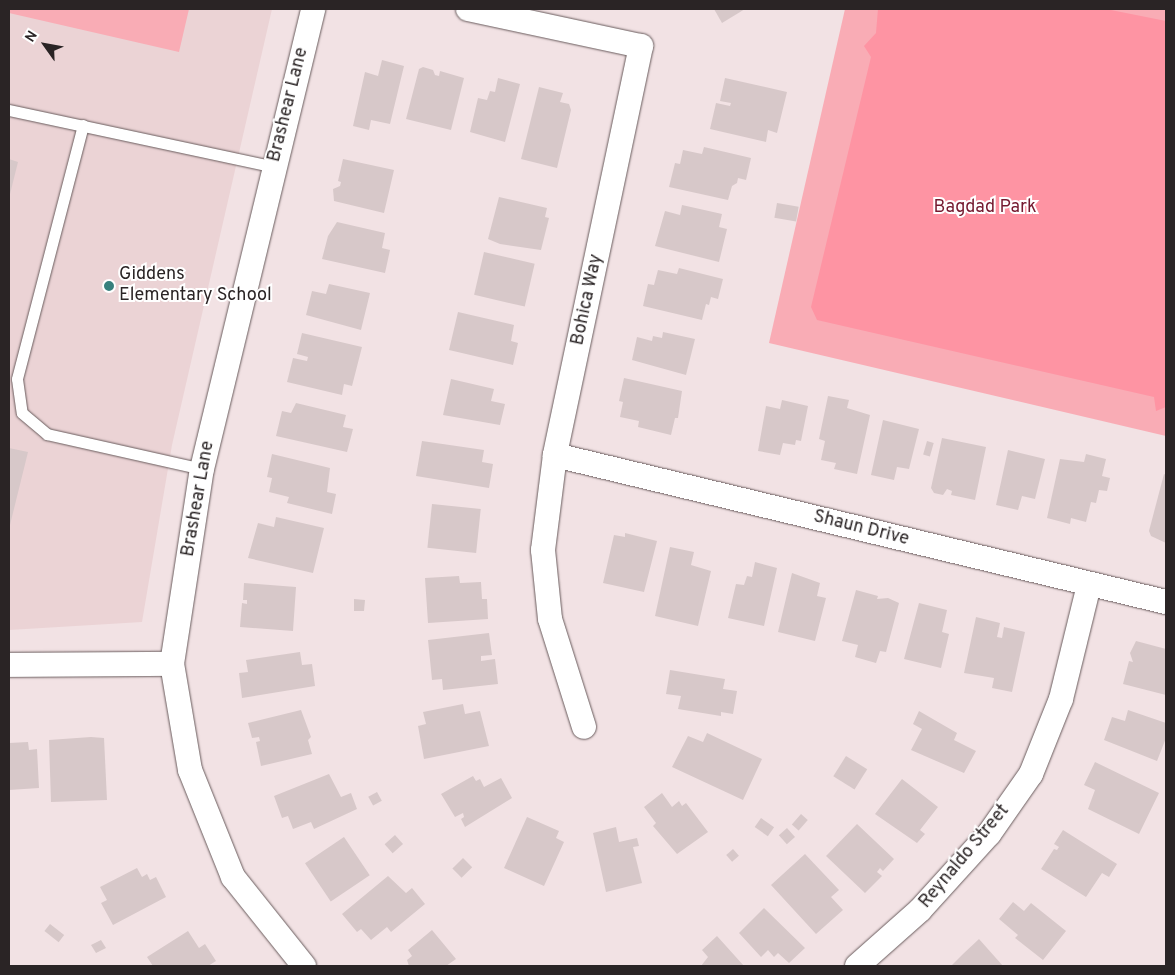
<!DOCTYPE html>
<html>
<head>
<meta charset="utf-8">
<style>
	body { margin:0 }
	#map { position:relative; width:1175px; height:975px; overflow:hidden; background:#f2e2e4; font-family:Overpass,sans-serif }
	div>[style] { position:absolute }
	.built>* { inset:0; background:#ebd3d5 }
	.green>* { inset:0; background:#f9acb5 }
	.water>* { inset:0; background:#fe94a3 }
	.building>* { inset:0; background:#d7c8c9; transform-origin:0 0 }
	.roads { filter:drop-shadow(0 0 1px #695c5d) drop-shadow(0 0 1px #695c5d) }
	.lane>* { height:11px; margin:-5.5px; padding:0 5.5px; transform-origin:5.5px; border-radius:5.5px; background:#fff }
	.street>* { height:24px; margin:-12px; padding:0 12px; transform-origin:12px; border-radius:12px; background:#fff }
	.dots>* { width:14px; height:14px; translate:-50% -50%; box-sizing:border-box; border:2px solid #fff; border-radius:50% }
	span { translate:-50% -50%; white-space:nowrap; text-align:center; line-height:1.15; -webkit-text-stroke:4px #fff; paint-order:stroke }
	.street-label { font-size:18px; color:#2a2425 }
	.park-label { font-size:18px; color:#75192f }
	.poi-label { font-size:18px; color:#2a2425 }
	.left { translate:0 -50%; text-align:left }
	.frame { position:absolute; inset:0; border:10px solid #2a2425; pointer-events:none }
	.north { position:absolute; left:20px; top:20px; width:50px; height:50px; -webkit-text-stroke:4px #fff; paint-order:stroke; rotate:302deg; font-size:14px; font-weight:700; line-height:20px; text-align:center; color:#2a2425 }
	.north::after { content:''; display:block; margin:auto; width:18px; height:22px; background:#2a2425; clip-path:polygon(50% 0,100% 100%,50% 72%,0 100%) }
</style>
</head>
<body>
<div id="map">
	<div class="built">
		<div style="clip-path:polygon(9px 9px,272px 9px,172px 445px,142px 622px,9px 630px)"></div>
	</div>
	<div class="green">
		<div style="clip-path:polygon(9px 9px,189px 9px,179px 52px,9px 13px)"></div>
		<div style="clip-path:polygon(845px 9px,1166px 9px,1166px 436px,769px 343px)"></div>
	</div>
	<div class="water">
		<div style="clip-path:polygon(878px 9px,1106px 9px,1166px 21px,1166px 407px,1156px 411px,1154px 397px,817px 320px,811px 307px,871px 57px,864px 46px,876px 33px)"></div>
	</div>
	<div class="building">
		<div style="clip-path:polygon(714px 9px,745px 9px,722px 23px)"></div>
		<div style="clip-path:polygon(382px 60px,404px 66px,390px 124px,371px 120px,369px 130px,353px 126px,365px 72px,378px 76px)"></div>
		<div style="clip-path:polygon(423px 67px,433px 70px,435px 75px,439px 76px,440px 71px,464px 78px,451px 130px,406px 119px,419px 69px)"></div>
		<div style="clip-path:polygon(498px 78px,520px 84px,505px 142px,470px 132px,478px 98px,487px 100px,490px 91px,495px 92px)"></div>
		<div style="clip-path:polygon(725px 78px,787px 92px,777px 133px,768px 130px,766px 142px,710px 129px,716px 103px,730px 106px,731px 103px,720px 101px)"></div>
		<div style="clip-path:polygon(539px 87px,563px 93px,560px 102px,569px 104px,571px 110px,557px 168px,521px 159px)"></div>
		<div style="clip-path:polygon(704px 147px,751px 158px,746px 180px,738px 178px,737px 183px,732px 186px,728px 200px,669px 187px,675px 163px,680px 164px,683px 150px,702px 154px)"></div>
		<div style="clip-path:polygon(9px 159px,18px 162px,9px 198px)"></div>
		<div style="clip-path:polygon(343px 159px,394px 170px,384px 213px,334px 201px,333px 189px,340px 186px,341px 182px,338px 181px)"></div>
		<div style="clip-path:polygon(499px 197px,547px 208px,545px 217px,549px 218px,541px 250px,500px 244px,488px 239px)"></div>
		<div style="left:777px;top:203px;width:22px;height:15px;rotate:10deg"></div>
		<div style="clip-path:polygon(682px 205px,722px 214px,719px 227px,727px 229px,719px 262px,655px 246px,665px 211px,680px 215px)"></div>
		<div style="clip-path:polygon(337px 222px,385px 233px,382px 248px,390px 250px,385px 273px,322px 259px,328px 236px)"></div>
		<div style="left:484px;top:252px;width:52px;height:44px;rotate:13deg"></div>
		<div style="clip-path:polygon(679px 268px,723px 279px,718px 299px,711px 297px,709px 305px,706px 304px,702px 320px,643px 306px,648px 284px,654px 285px,658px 270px,677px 274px)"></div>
		<div style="clip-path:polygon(329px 284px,370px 293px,361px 330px,306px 315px,312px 291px,326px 294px)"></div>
		<div style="clip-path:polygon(458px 312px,514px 325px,511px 341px,518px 343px,513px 365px,449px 350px)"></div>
		<div style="clip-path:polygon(663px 332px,695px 339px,686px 375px,632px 360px,637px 337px,652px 341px,653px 336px,662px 338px)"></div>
		<div style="clip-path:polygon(302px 333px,362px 347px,352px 386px,344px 384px,342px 395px,287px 382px,293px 358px,307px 361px,308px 357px,297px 354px)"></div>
		<div style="clip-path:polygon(624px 378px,682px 391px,678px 418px,675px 418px,671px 435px,638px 427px,639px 421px,620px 417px,623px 402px,619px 401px)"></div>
		<div style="clip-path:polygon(451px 379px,494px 389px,491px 401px,505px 404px,500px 425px,443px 415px)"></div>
		<div style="clip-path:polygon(828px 396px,849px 400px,847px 408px,870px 415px,857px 474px,834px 469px,836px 463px,821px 460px,825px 441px,819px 439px)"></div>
		<div style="clip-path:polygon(782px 400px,808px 406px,801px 441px,796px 440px,795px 445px,783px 443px,780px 455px,758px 451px,766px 406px,780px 409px)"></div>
		<div style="clip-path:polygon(296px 403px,346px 415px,343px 427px,353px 429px,347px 452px,276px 436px,282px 411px,291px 413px)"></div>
		<div style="clip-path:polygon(883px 420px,919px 429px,909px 469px,897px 467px,894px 480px,871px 475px)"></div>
		<div style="clip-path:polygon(942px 438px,986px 447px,975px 500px,951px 495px,952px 491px,947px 489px,943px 495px,934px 493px,931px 488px)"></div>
		<div style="clip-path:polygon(422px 441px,484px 450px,482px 462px,493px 464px,489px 488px,416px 476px)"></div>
		<div style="left:927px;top:441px;width:7px;height:14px;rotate:16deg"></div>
		<div style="clip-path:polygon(9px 448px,28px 452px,9px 529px)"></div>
		<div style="clip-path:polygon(1008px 450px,1045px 459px,1035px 499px,1022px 496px,1018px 510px,996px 505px)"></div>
		<div style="clip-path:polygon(272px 454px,330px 468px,327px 492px,336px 494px,332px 514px,287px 503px,289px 497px,269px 492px,272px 478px,267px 477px)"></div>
		<div style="clip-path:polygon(1086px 454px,1106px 459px,1102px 476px,1110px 478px,1107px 491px,1099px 490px,1096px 503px,1091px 502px,1086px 522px,1071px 518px,1070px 524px,1047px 518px,1060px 459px,1084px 462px)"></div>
		<div style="clip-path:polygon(1164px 474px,1166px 475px,1166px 543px,1151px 536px,1149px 531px)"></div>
		<div style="left:432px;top:504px;width:49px;height:44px;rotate:6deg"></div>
		<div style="clip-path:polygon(276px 517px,324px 528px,313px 573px,248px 558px,258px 523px,274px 527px)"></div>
		<div style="clip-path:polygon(625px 533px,657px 541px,644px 592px,603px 583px,614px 535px,625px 537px)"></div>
		<div style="clip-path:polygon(670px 547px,694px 552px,691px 565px,711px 571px,698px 626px,655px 616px)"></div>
		<div style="clip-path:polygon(755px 562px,777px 568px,764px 626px,728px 618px,736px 584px,744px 585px,747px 576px,752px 577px)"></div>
		<div style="clip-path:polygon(792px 573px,820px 583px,817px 596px,826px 598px,815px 641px,778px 632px)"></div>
		<div style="clip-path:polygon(459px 576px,460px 583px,481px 582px,482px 599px,487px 599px,488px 619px,428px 623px,425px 578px)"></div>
		<div style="clip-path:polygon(244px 583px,296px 587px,293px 631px,240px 627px,242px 603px,247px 604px,247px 600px,243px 600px)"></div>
		<div style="clip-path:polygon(856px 590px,878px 596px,877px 599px,888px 598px,899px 603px,886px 652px,880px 651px,876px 663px,855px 657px,858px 645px,842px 641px)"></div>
		<div style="clip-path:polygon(354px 599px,365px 600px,364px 611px,354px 611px)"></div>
		<div style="clip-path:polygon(919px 603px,947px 610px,942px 632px,949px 634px,941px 668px,904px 659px)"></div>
		<div style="clip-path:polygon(976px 617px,1000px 623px,997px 637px,1002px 638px,1004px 627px,1025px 632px,1012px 692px,992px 688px,994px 678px,964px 673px)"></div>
		<div style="clip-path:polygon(489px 633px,492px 655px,481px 656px,481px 661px,495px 659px,498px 684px,443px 690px,442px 679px,432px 680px,428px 640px)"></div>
		<div style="clip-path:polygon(1136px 641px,1166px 649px,1166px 695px,1123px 684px,1129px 661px,1133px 662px,1130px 653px)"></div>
		<div style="clip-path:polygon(300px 652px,302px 665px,312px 664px,315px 686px,242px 698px,239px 673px,248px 672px,246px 660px)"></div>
		<div style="clip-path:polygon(670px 670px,725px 679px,723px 689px,737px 691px,733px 714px,721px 712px,721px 716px,678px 709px,681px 696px,666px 694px)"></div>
		<div style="clip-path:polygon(463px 704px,465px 714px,480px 711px,489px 746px,424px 759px,418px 726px,426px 724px,423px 712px)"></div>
		<div style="clip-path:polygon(301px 710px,311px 737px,308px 740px,312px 754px,261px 766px,256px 742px,260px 741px,259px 737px,252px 738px,248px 723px)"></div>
		<div style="clip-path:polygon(1128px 710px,1166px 723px,1166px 738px,1157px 761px,1104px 740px,1112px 717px,1125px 721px)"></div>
		<div style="clip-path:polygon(919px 711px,957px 733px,954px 740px,976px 751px,964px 773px,911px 750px,922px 729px,913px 724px)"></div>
		<div style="clip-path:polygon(707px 733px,762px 759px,743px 800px,672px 767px,688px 736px,703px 742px)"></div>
		<div style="clip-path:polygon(91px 737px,104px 738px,107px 800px,51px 802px,49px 740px)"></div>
		<div style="clip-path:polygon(28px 742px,29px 750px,37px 749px,39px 788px,9px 790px,9px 743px)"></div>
		<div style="left:846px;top:756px;width:25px;height:24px;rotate:32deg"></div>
		<div style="clip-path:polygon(1095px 762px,1159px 793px,1139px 834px,1088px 809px,1095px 790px,1084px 785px)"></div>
		<div style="clip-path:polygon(329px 774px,341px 797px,351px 793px,357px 809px,314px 829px,311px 822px,293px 829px,288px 816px,282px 818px,274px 796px)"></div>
		<div style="clip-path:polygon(473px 776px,476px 781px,480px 779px,484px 787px,501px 778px,512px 798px,465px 827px,461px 819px,464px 817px,463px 813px,455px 817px,441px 794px)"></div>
		<div style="clip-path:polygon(902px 779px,938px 807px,920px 830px,925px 834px,917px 843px,875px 814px)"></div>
		<div style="left:377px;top:792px;width:10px;height:10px;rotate:61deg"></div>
		<div style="clip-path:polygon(662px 793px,672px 807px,679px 801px,682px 806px,686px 803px,708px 832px,677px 854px,653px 826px,656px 823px,644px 807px)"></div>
		<div style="left:801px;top:814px;width:9px;height:14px;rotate:41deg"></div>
		<div style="clip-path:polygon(527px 817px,559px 831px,556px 838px,564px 842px,544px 886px,504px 868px)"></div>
		<div style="left:761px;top:818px;width:16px;height:11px;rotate:35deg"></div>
		<div style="clip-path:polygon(857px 824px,894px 859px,883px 871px,880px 868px,877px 872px,882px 876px,865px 893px,826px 856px)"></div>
		<div style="clip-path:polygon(616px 827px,619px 842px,637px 838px,639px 846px,633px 847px,642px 883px,606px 892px,593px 833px)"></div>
		<div style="left:787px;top:828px;width:12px;height:11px;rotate:48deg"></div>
		<div style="clip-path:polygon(1063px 830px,1117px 864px,1109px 877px,1102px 873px,1086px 897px,1041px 869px,1054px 849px,1057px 850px,1059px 847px,1054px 844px)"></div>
		<div style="left:395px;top:835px;width:12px;height:14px;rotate:48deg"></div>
		<div style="left:344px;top:837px;width:46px;height:47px;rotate:56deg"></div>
		<div style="left:733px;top:849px;width:9px;height:9px;rotate:49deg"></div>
		<div style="clip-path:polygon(805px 854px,839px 890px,831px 897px,843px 910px,816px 934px,771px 885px)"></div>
		<div style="left:463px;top:858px;width:13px;height:15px;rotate:45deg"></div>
		<div style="clip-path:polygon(137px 868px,142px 877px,147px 874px,150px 880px,156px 877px,166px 897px,113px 925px,101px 903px,107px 900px,100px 887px)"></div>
		<div style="clip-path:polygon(388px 876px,406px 893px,412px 888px,425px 904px,391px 932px,387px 927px,371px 940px,361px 929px,357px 932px,342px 914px)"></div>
		<div style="clip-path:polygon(1013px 902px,1024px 911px,1031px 903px,1066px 931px,1043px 960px,1015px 938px,1018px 935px,999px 919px)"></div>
		<div style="clip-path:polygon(764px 908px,805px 948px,789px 963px,778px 953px,774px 957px,768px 950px,761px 957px,739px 933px)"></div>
		<div style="left:50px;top:924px;width:18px;height:9px;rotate:38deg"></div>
		<div style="clip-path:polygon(432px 930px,456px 959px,446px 966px,409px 966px,407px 960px,412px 956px,408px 950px)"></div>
		<div style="clip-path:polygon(188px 931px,199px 948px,205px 944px,216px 961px,208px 966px,153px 966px,147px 957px)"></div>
		<div style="clip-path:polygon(717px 936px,744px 966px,701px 966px,708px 957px,702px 950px)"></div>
		<div style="clip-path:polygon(979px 939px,1003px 966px,951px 966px,963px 954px)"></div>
		<div style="clip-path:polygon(101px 940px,106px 948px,96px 953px,91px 945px)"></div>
	</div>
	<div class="roads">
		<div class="lane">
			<div style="left:9px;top:110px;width:271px;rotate:12.1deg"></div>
			<div style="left:83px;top:125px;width:262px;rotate:104.6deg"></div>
			<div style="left:17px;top:379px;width:34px;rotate:82deg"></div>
			<div style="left:22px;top:413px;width:33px;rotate:40deg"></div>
			<div style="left:47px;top:434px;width:159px;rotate:12.7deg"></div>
		</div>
		<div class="street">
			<div style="left:468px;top:9px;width:177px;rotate:12.1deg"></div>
			<div style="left:641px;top:46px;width:418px;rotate:101.9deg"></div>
			<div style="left:555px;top:455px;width:96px;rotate:97.2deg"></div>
			<div style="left:543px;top:550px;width:69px;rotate:84.2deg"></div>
			<div style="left:550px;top:619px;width:113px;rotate:72.5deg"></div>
			<div style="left:555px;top:455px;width:628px;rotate:13.53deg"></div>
			<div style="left:9px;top:665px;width:163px;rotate:-0.4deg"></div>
			<div style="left:304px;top:966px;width:114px;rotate:-128.6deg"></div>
			<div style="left:233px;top:877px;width:115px;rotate:-111.9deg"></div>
			<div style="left:190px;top:770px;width:108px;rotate:-99.6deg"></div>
			<div style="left:172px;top:664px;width:197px;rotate:-81.3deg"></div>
			<div style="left:202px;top:469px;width:473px;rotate:-76.4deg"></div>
			<div style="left:857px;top:966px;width:84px;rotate:-41.6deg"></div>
			<div style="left:920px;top:910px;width:103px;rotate:-47.8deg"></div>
			<div style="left:989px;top:834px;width:73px;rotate:-55deg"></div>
			<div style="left:1031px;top:774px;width:81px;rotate:-68.2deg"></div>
			<div style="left:1061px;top:699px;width:117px;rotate:-76.2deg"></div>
		</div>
	</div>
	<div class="dots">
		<div style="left:109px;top:286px;background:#37807d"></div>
	</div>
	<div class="street-label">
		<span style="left:289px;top:105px;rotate:-76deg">Brashear Lane</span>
		<span style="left:588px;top:300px;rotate:-78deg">Bohica Way</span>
		<span style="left:199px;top:499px;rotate:-80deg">Brashear Lane</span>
		<span style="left:861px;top:529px;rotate:14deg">Shaun Drive</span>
		<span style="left:965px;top:857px;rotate:-50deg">Reynaldo Street</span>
	</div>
	<div class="park-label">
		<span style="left:985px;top:208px">Bagdad Park</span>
	</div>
	<div class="poi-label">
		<span class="left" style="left:119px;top:286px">Giddens<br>Elementary School</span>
	</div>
	<div class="frame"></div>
	<div class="north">N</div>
</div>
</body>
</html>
